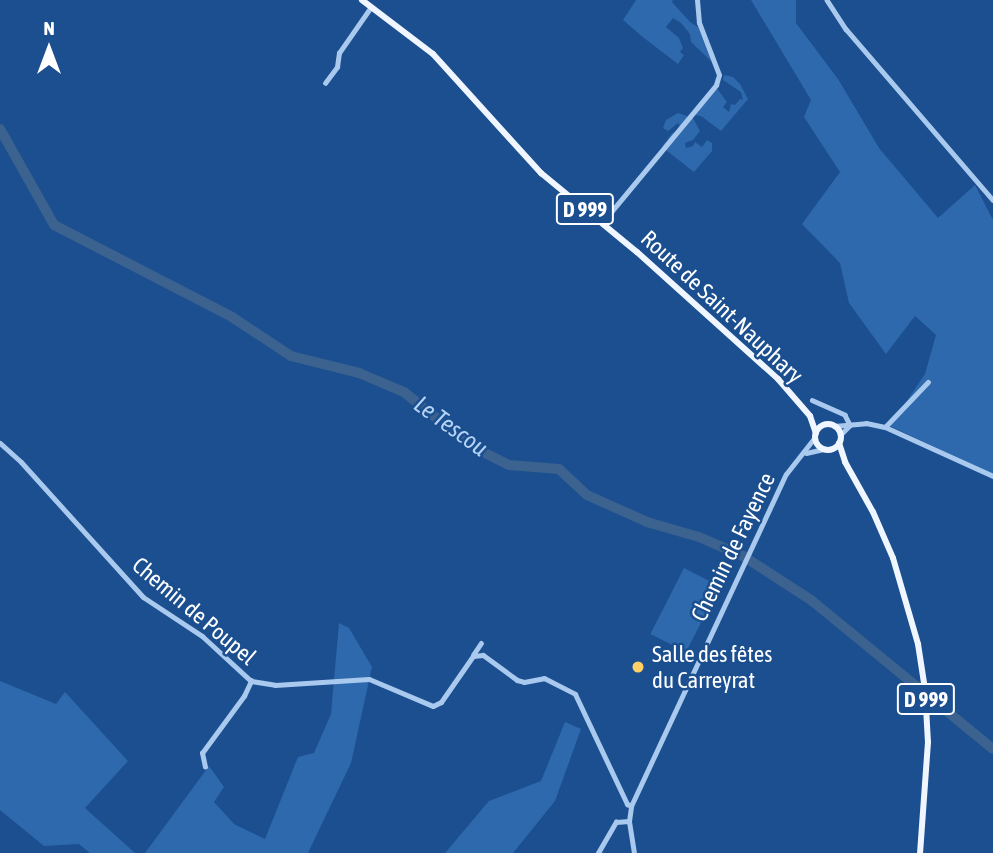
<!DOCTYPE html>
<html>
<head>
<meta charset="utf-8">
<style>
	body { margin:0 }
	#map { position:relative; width:993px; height:853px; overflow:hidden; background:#1b4f8f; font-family:"Asap Condensed",sans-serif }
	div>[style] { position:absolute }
	.green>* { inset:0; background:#2e69ad; transform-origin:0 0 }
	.river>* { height:10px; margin:-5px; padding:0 5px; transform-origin:5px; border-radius:5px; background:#3c6290 }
	.minor>* { height:4.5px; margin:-2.25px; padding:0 2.25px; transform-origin:2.25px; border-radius:2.25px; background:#a9c9ee }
	.tertiary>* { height:5px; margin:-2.5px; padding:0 2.5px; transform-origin:2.5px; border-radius:2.5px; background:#a9c9ee }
	.primary>* { height:6px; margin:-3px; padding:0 3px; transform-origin:3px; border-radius:3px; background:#f0f6ff }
	.primary>.ring { margin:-3px; padding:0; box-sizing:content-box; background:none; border:6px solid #f0f6ff; border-radius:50% }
	.dots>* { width:19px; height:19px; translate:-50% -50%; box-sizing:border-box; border:4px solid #1b4f8f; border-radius:50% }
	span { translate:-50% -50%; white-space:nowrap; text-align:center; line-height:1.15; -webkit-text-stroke:5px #1b4f8f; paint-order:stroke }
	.shield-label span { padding:2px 5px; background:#1b4f8f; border:2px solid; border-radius:5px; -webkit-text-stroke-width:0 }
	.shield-label { font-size:21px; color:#fff; font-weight:700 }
	.street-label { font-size:23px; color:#fff }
	.poi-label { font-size:23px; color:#fff }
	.left { translate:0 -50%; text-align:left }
	.water-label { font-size:24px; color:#b5d3f5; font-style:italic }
	.north { position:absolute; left:14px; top:14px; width:70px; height:70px; -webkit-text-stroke:5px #1b4f8f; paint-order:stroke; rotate:0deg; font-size:19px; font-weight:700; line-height:28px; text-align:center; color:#fff }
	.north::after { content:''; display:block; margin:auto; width:24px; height:32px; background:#fff; clip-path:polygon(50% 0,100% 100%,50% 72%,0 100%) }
</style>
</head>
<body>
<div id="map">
	<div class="green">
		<div style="clip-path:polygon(636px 0,673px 0,672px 2px,690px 22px,698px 27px,712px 62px,691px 42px,690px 34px,681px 23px,673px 18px,666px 27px,679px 38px,683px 48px,680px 52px,684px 55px,678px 64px,644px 38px,623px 20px)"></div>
		<div style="clip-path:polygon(751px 0,796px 0,796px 23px,838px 79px,879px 148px,938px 218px,975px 185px,993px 220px,993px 474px,890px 426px,925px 374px,936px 335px,915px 316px,886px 354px,849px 303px,840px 263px,802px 224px,840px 172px,804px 117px,811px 100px)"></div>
		<div style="clip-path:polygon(724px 75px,733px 77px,740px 84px,748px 99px,721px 131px,701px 116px,694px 115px,716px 87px,727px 102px,723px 107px,729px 112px,731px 104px,735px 105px,740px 99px,743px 100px,741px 92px,723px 80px)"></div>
		<div style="clip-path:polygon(678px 113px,693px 118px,700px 131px,693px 140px,685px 143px,686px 148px,693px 146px,695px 142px,702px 147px,707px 140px,712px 143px,712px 151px,694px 172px,662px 147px,672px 133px,682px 130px,678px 123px,668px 131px,663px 128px,666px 120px)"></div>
		<div style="left:684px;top:568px;width:40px;height:74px;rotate:27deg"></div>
		<div style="clip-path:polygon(339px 623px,349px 628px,372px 667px,351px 763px,308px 853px,145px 853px,209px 766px,224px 787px,214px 802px,234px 824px,265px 839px,298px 757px,314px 753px,331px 714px)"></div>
		<div style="clip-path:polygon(0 681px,56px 704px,65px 692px,128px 761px,85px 808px,135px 853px,90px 853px,79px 844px,44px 846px,0 810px)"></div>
		<div style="clip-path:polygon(565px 722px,581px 729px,555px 801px,513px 853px,445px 853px,489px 801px,541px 781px)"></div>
	</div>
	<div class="river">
		<div style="left:0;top:129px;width:110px;rotate:60.6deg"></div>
		<div style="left:54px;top:225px;width:200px;rotate:27.3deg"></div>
		<div style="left:232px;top:317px;width:71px;rotate:33.5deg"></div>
		<div style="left:291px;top:356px;width:70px;rotate:14deg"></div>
		<div style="left:359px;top:373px;width:49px;rotate:22.9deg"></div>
		<div style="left:404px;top:392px;width:86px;rotate:38.9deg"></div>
		<div style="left:471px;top:446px;width:42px;rotate:26.6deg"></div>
		<div style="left:509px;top:465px;width:50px;rotate:4.6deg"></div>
		<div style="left:559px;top:469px;width:38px;rotate:43deg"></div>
		<div style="left:587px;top:495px;width:66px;rotate:24.2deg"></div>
		<div style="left:647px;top:522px;width:54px;rotate:16.1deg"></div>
		<div style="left:699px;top:537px;width:48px;rotate:23.4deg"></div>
		<div style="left:743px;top:556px;width:81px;rotate:32.9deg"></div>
		<div style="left:811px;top:600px;width:235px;rotate:39.3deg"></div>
	</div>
	<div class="minor">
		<div style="left:827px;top:0;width:35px;rotate:57deg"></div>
		<div style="left:846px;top:29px;width:225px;rotate:49.3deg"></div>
		<div style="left:325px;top:83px;width:20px;rotate:-53deg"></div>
		<div style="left:337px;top:67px;width:14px;rotate:-82deg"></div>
		<div style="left:339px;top:53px;width:56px;rotate:-55.2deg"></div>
		<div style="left:602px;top:223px;width:179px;rotate:-50.4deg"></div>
		<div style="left:716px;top:85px;width:10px;rotate:-73deg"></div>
		<div style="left:719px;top:75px;width:56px;rotate:-111deg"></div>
		<div style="left:699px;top:23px;width:23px;rotate:-95deg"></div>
		<div style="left:812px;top:400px;width:36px;rotate:24deg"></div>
		<div style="left:845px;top:415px;width:11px;rotate:63deg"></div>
		<div style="left:885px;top:427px;width:62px;rotate:-46.3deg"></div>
		<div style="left:473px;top:655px;width:14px;rotate:-56deg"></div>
		<div style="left:205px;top:767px;width:14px;rotate:-102deg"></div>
		<div style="left:202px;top:753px;width:71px;rotate:-53.6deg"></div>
		<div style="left:244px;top:696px;width:17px;rotate:-65deg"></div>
		<div style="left:598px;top:853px;width:36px;rotate:-60deg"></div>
		<div style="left:616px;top:822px;width:13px;rotate:-4deg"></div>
	</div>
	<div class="tertiary">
		<div style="left:834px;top:426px;width:32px;rotate:-5deg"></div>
		<div style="left:866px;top:423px;width:19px;rotate:12deg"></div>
		<div style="left:885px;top:427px;width:119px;rotate:24.4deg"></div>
		<div style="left:840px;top:435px;width:14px;rotate:-45deg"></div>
		<div style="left:0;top:443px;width:28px;rotate:42deg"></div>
		<div style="left:21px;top:462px;width:182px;rotate:47.9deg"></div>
		<div style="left:143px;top:597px;width:71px;rotate:33.5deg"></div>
		<div style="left:202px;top:636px;width:67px;rotate:42.6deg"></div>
		<div style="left:251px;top:681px;width:24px;rotate:9deg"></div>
		<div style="left:275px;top:685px;width:94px;rotate:-3.7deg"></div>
		<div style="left:369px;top:679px;width:69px;rotate:22.9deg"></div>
		<div style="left:433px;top:706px;width:9px;rotate:-27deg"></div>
		<div style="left:441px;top:702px;width:56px;rotate:-55.2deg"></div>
		<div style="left:473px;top:656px;width:10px;rotate:-6deg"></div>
		<div style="left:483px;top:655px;width:42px;rotate:36.3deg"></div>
		<div style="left:517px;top:680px;width:7px;rotate:16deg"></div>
		<div style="left:524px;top:682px;width:20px;rotate:-11deg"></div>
		<div style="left:544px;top:678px;width:35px;rotate:27deg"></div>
		<div style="left:575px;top:694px;width:122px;rotate:64.7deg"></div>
		<div style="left:627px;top:804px;width:4px;rotate:27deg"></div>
		<div style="left:806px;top:453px;width:18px;rotate:-13deg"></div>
		<div style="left:634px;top:853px;width:32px;rotate:-99deg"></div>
		<div style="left:629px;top:821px;width:15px;rotate:-82deg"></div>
		<div style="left:631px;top:806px;width:366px;rotate:-65deg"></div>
		<div style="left:786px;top:474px;width:47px;rotate:-51.9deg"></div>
	</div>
	<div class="primary">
		<div style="left:362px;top:0;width:89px;rotate:37.3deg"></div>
		<div style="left:433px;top:54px;width:161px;rotate:47.8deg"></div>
		<div style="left:541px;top:173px;width:124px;rotate:39.5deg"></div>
		<div style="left:637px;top:252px;width:190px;rotate:42deg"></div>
		<div style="left:778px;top:379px;width:49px;rotate:49.1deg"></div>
		<div style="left:810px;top:416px;width:18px;rotate:71deg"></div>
		<div class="ring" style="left:815px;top:424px;width:20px;height:20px"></div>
		<div style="left:839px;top:443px;width:20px;rotate:72deg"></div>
		<div style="left:845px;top:462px;width:57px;rotate:60.8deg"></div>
		<div style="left:873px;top:512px;width:50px;rotate:66.5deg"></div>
		<div style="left:893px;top:558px;width:90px;rotate:73.8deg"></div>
		<div style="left:918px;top:644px;width:46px;rotate:81.2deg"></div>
		<div style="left:925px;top:689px;width:53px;rotate:86.8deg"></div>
		<div style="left:928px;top:742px;width:111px;rotate:94.1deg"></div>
	</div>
	<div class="dots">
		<div style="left:638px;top:667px;background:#ffd166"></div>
	</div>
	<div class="shield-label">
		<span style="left:585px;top:209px">D 999</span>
		<span style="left:926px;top:699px">D 999</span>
	</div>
	<div class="street-label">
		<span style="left:722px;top:307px;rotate:43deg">Route de Saint-Nauphary</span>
		<span style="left:733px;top:547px;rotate:-64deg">Chemin de Fayence</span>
		<span style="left:194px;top:611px;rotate:40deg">Chemin de Poupel</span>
	</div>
	<div class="poi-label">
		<span class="left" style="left:652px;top:667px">Salle des fêtes<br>du Carreyrat</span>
	</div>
	<div class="water-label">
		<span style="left:451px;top:426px;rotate:36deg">Le Tescou</span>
	</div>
	<div class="north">N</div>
</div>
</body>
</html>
